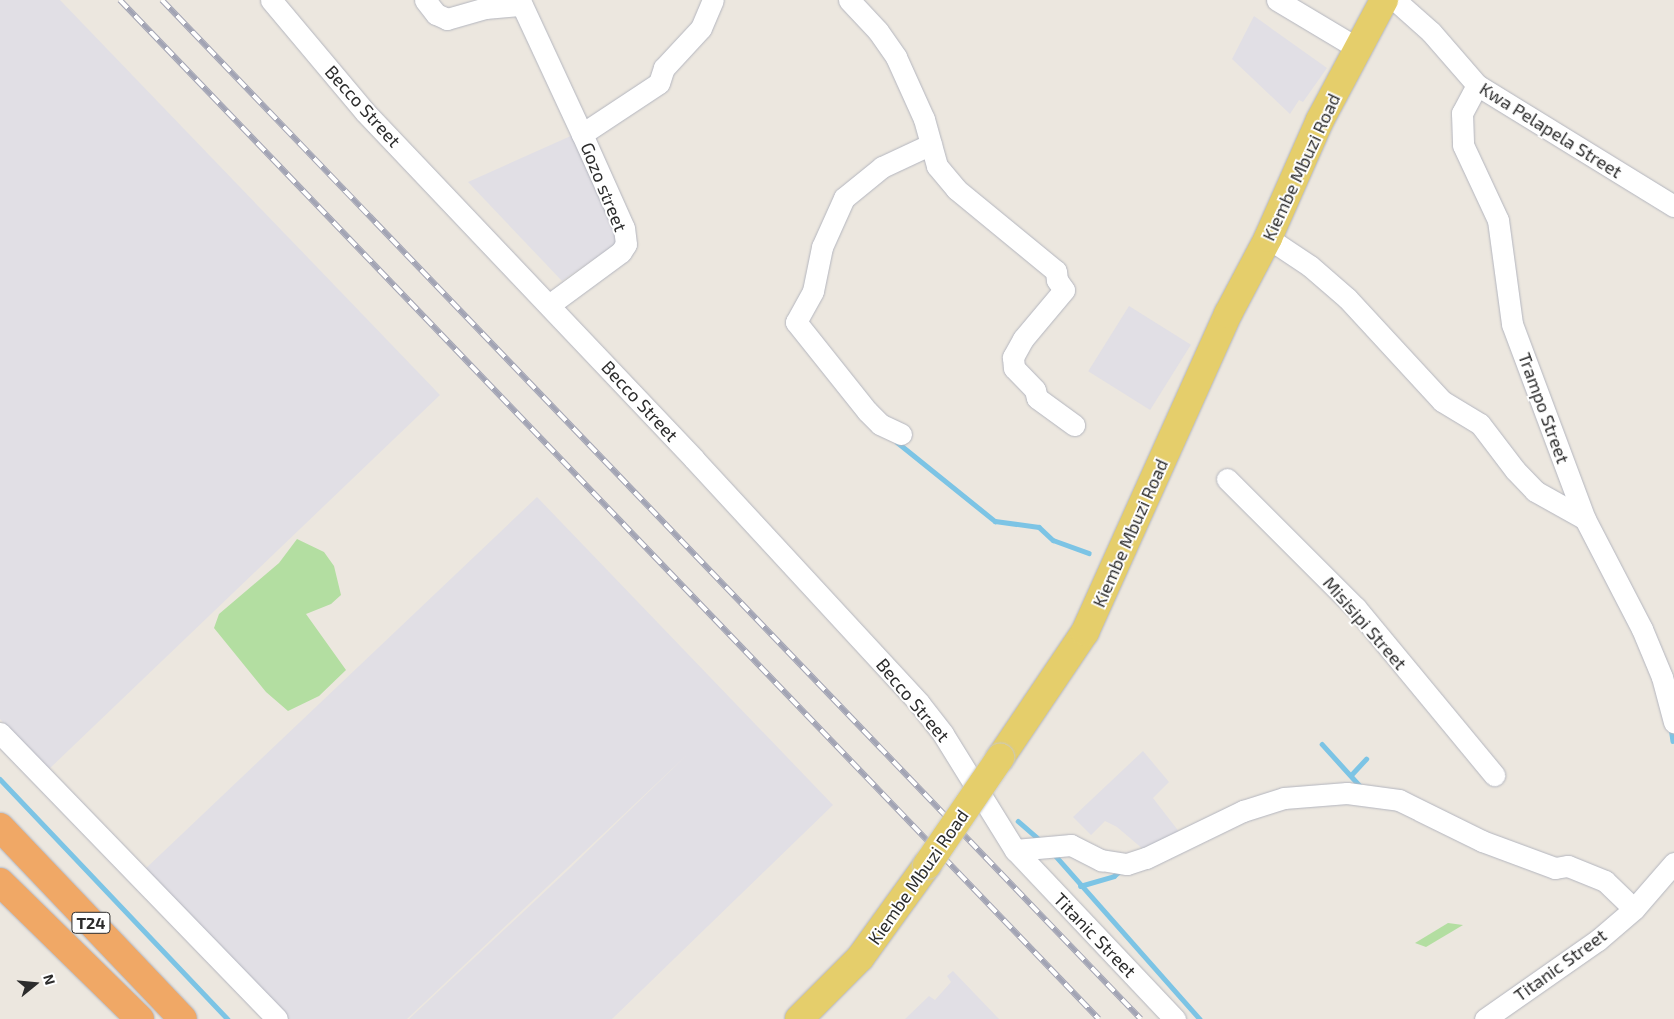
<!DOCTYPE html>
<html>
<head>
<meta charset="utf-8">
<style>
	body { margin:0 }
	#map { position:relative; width:1674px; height:1019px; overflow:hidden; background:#ece7df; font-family:"Exo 2",sans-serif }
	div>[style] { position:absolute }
	.industrial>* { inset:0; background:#e1dfe5; transform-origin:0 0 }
	.green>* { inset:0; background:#b3dea1 }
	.stream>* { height:4.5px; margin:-2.25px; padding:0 2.25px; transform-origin:2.25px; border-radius:2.25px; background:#7cc4e5 }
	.roads { filter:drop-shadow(0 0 1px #b3b5be) drop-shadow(0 0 1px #b3b5be) }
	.minor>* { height:21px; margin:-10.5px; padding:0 10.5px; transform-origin:10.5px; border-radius:10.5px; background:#fff }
	.major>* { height:28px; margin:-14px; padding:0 14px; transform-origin:14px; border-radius:14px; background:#e5ce6b }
	.highway>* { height:28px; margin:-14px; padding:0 14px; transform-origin:14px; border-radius:14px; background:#f0a866 }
	.rail>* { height:5.5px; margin-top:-2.75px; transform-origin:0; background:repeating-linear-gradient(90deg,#fff 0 11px,#a2a4b4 0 22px); box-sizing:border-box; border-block:1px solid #a2a4b4 }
	.bridges { filter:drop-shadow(0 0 1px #c8c8c8) drop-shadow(0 0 1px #c8c8c8) }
	.major-bridge>* { height:28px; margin:-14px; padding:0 14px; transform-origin:14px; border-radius:14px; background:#e5ce6b }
	span { translate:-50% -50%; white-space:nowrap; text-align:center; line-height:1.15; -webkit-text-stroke:4px #fff; paint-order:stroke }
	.shield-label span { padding:1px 4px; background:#fff; border:1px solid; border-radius:4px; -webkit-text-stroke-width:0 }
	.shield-label { font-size:16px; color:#2c2c2c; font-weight:700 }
	.street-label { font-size:18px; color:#2c2c2c }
	.north { position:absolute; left:10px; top:959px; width:50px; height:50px; -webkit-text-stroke:4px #fff; paint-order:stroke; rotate:73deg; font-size:14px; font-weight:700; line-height:20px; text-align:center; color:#2c2c2c }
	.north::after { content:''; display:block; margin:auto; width:18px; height:22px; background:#2c2c2c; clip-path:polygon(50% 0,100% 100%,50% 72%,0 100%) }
</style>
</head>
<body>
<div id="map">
	<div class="industrial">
		<div style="clip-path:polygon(0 0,60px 0,440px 395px,47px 771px,0 719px)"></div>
		<div style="clip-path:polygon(1254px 16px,1327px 68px,1303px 102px,1299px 100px,1290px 114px,1232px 59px)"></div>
		<div style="clip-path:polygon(573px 135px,618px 231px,617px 243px,562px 281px,468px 182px)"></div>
		<div style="left:1129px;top:306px;width:73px;height:77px;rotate:32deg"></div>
		<div style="clip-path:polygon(537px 497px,833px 805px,612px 1019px,409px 1019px,569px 869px,690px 752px,407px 1019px,285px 1019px,142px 872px)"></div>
		<div style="clip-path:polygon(1143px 751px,1169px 782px,1153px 798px,1180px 833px,1144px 850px,1117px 827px,1105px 821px,1091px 835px,1073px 817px)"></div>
		<div style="clip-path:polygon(953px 971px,999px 1019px,905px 1019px,929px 996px,935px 1000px,951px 982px,947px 976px)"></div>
	</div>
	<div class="green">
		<div style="clip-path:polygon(297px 539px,324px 552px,334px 566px,341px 595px,331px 604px,306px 614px,346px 670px,319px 696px,288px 711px,266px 692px,214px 628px,219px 614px,279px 563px)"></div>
		<div style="clip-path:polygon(1448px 923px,1463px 925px,1426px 947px,1415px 943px)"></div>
	</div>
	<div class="stream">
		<div style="left:897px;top:442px;width:126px;rotate:38.9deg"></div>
		<div style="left:995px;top:521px;width:44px;rotate:7.8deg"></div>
		<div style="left:1039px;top:527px;width:19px;rotate:43deg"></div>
		<div style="left:1053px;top:540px;width:38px;rotate:20deg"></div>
		<div style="left:1671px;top:727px;width:14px;rotate:82deg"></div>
		<div style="left:1322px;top:744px;width:58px;rotate:47.8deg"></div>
		<div style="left:1351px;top:775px;width:22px;rotate:-47deg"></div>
		<div style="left:0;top:779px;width:331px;rotate:46.5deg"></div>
		<div style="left:1018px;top:821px;width:30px;rotate:41deg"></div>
		<div style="left:1054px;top:854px;width:220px;rotate:48.5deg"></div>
		<div style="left:1080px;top:886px;width:35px;rotate:-16deg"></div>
		<div style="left:1114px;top:876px;width:11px;rotate:-41deg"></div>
	</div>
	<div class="roads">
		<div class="minor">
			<div style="left:271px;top:0;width:146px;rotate:50deg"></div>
			<div style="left:365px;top:112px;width:478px;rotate:46.5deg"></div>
			<div style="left:694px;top:459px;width:332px;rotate:47.3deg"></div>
			<div style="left:919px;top:703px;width:39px;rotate:52deg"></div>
			<div style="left:943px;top:734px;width:137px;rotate:58.2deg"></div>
			<div style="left:1015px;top:850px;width:56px;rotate:-5.1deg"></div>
			<div style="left:1071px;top:845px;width:34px;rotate:27deg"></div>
			<div style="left:1101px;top:860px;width:26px;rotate:9deg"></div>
			<div style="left:1127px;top:864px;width:20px;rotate:-18deg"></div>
			<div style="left:1146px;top:858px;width:108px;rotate:-25.9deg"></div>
			<div style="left:1243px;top:811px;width:43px;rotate:-17.6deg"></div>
			<div style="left:1284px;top:798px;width:63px;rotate:-4.5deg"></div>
			<div style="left:1347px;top:793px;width:52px;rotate:7.7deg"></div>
			<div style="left:1399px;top:800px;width:93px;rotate:26.3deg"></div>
			<div style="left:1482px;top:841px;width:78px;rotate:20.3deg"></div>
			<div style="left:1555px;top:868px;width:13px;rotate:-9deg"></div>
			<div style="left:1568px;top:866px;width:40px;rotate:22deg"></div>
			<div style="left:1605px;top:881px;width:40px;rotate:44deg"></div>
			<div style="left:425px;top:0;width:18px;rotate:52deg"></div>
			<div style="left:436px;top:14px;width:12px;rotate:24deg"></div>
			<div style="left:447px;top:19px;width:40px;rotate:-16deg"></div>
			<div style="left:485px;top:8px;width:37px;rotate:-5deg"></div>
			<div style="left:522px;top:5px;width:142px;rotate:65.1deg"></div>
			<div style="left:849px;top:0;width:42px;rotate:46.9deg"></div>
			<div style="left:878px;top:31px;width:32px;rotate:55deg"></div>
			<div style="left:896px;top:57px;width:68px;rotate:65.7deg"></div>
			<div style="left:924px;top:119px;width:49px;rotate:74.5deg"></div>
			<div style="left:937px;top:166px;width:30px;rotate:50deg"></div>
			<div style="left:956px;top:189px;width:129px;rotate:39.4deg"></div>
			<div style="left:1056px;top:271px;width:9px;rotate:84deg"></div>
			<div style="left:1057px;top:280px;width:12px;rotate:55deg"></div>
			<div style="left:1064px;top:290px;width:64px;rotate:129.9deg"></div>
			<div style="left:1023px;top:339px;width:21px;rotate:119deg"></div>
			<div style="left:1013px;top:357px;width:11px;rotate:85deg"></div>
			<div style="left:1014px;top:368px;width:30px;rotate:46deg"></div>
			<div style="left:1035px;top:390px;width:8px;rotate:76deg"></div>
			<div style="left:1037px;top:398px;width:46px;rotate:36.1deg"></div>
			<div style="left:1277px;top:0;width:96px;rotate:30.9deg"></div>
			<div style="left:1395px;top:0;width:48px;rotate:41.6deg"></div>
			<div style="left:1431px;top:32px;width:70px;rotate:49deg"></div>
			<div style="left:1477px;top:85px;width:231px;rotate:31.6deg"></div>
			<div style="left:1477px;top:85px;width:32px;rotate:118deg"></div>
			<div style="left:1462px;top:113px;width:32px;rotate:88deg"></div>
			<div style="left:1463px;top:145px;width:83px;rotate:65deg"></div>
			<div style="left:1498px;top:220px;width:105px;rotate:82.3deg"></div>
			<div style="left:1512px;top:324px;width:208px;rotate:69.5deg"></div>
			<div style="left:1585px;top:519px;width:124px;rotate:62.6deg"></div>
			<div style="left:1642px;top:629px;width:52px;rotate:67.4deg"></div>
			<div style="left:1662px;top:677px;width:47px;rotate:75.1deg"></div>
			<div style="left:1268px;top:238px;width:50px;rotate:33.7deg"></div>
			<div style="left:1310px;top:266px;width:49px;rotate:40.9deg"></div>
			<div style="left:1347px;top:298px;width:140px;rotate:47.3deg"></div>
			<div style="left:1442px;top:401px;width:44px;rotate:31.2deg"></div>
			<div style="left:1480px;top:424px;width:58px;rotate:52.7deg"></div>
			<div style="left:1515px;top:470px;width:29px;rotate:46deg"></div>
			<div style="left:1535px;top:491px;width:57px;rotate:29.2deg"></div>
			<div style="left:549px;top:305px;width:89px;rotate:-36.4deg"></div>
			<div style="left:621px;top:252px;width:9px;rotate:-58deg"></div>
			<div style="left:626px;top:244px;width:16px;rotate:-97deg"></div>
			<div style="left:624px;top:228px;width:103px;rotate:-114.1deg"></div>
			<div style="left:582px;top:134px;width:92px;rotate:-33.5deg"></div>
			<div style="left:659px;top:83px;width:16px;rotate:-72deg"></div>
			<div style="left:664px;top:68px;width:54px;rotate:-47.2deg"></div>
			<div style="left:701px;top:28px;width:30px;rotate:-67deg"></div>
			<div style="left:901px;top:434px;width:23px;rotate:-155deg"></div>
			<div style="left:880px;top:424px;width:18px;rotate:-135deg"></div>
			<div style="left:867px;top:411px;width:114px;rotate:-128.6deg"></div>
			<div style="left:796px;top:322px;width:35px;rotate:-61deg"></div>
			<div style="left:813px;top:291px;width:45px;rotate:-78.4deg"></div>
			<div style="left:822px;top:247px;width:54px;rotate:-65.8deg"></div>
			<div style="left:844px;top:198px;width:49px;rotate:-39.2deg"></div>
			<div style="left:882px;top:167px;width:54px;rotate:-25.1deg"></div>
			<div style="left:1227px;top:479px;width:182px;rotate:45deg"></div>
			<div style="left:1356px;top:608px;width:217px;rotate:50.4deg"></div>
			<div style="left:0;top:733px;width:398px;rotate:45.9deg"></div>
			<div style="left:1015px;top:850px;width:233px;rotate:46.6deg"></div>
			<div style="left:1485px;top:1019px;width:138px;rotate:-35deg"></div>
			<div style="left:1598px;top:940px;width:48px;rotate:-40.7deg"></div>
			<div style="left:1634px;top:909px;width:61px;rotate:-49deg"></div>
		</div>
		<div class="major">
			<div style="left:1000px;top:758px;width:152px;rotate:-56deg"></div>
			<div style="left:1085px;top:632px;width:349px;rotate:-65.8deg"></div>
			<div style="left:1228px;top:314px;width:86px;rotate:-62.2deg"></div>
			<div style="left:1268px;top:238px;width:129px;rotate:-66.2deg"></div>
			<div style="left:1320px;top:120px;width:136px;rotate:-61.9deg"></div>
			<div style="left:799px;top:1019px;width:86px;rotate:-45deg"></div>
			<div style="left:860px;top:958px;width:115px;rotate:-54.2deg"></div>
		</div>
		<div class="highway">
			<div style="left:0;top:827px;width:265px;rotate:46.4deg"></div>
			<div style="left:0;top:882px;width:196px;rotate:44.4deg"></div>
		</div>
	</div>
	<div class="rail">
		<div style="left:120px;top:0;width:1413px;rotate:46.15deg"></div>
		<div style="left:162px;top:0;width:1413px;rotate:46.15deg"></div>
	</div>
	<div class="bridges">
		<div class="major-bridge">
			<div style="left:927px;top:865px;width:130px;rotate:-55.7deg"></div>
		</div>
	</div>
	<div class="shield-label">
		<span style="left:91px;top:923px">T24</span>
	</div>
	<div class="street-label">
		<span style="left:363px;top:106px;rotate:48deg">Becco Street</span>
		<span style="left:1551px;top:130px;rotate:32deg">Kwa Pelapela Street</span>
		<span style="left:1301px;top:167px;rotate:-65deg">Kiembe Mbuzi Road</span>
		<span style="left:604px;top:187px;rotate:68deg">Gozo street</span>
		<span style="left:640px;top:401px;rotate:47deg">Becco Street</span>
		<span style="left:1544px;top:408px;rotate:70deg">Trampo Street</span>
		<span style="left:1130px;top:533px;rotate:-66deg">Kiembe Mbuzi Road</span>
		<span style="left:1365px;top:623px;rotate:49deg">Misisipi Street</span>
		<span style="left:913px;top:700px;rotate:50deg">Becco Street</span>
		<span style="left:918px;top:877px;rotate:-55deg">Kiembe Mbuzi Road</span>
		<span style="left:1095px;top:935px;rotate:46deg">Titanic Street</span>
		<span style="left:1560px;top:965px;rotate:-36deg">Titanic Street</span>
	</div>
	<div class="north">N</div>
</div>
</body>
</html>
